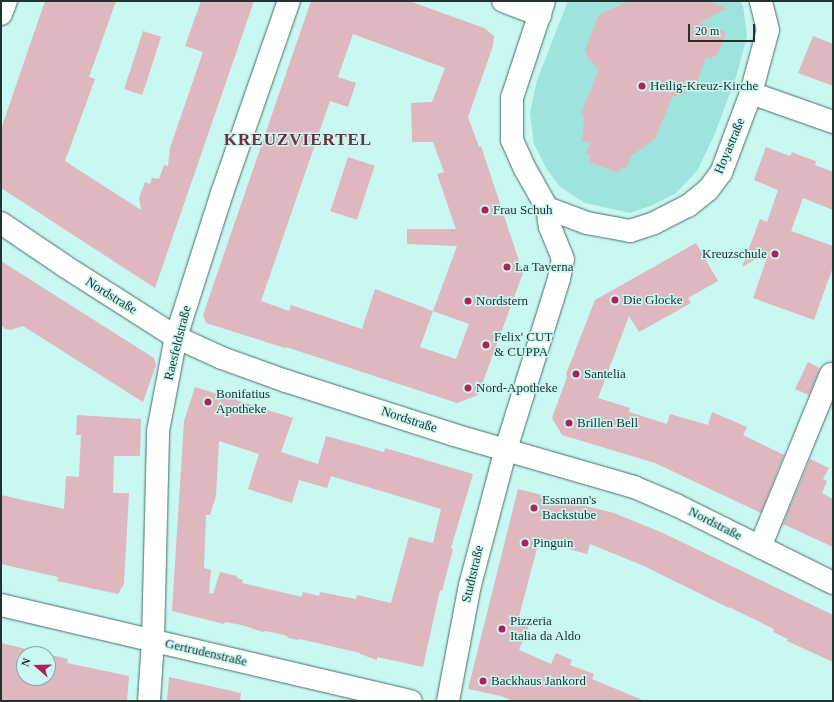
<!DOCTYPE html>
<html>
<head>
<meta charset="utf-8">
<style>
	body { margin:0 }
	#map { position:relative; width:834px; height:702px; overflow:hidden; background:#c9f7f1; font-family:Georgia,serif }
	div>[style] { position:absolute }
	.green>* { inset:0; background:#9fe4dc }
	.building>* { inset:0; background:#deb7bf; transform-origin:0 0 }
	.roads { filter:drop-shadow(0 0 1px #446e6a) drop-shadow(0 0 1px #446e6a) }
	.minor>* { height:22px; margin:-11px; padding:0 11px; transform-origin:11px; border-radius:11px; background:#fff }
	.dots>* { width:11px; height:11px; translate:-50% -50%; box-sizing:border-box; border:2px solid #c9f7f1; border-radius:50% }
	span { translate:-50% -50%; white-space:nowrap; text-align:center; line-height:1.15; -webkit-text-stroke:3px #c9f7f1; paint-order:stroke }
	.poi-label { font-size:13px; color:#223432 }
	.left { translate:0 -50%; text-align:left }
	.right { translate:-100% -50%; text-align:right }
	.street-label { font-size:13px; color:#223432 }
	.district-label { font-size:17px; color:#722d41; font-weight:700; letter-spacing:1px }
	.frame { position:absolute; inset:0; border:2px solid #223432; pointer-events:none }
	.north { position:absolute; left:16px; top:646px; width:40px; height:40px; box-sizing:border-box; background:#c9f7f1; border:1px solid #86a9a5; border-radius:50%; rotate:290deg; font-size:11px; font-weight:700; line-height:16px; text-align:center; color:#223432 }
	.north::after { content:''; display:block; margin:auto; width:14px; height:18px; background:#b02157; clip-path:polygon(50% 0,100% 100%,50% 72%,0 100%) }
	.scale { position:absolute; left:688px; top:24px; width:67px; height:18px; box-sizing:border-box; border:2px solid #223432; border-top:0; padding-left:5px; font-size:12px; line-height:14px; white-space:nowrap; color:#223432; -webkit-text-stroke:3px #c9f7f1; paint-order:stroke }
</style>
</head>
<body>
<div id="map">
	<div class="green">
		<div style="clip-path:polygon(568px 1px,740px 1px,743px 6px,747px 36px,737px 74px,714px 136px,697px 171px,676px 193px,653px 205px,630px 213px,585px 203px,560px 187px,546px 168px,534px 144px,530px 113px,537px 80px)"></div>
	</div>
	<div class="building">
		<div style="clip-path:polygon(45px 1px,116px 1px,89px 77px,95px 79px,65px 161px,141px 210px,139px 198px,145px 182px,150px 184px,152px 178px,159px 179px,164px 165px,168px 166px,170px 148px,203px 52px,185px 46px,201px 1px,254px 1px,155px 288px,1px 188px,1px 129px)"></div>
		<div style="clip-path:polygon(evenodd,311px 1px,409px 1px,484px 28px,494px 36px,493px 46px,468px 117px,479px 147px,481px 146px,523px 273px,478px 395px,457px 403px,286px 347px,285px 348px,206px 323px,203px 315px,311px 1px,353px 34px,445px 68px,432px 102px,411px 103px,412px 142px,433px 142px,444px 172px,437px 174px,456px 229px,407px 229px,407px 244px,457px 246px,433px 311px,375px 289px,362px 329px,291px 305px,289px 311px,261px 301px,330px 101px,348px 107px,356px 83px,338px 77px,353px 34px,311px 1px,433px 311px,469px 324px,456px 359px,420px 347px,433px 311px)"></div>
		<div style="clip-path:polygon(629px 1px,706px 1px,727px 8px,700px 23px,726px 32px,718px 54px,710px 59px,706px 57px,694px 90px,672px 97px,655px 139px,632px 155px,626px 169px,621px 167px,619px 173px,589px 162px,590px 155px,585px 154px,591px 142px,582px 142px,584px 117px,581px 113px,599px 70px,588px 58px,585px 50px,599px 15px)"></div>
		<div style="left:143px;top:31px;width:19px;height:61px;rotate:18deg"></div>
		<div style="clip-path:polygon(813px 36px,833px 44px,833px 86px,798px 73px)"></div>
		<div style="clip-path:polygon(766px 147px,790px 156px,792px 152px,804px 157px,816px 161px,815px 165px,833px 172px,833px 210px,803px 198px,791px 231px,833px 246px,833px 267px,814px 320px,753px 298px,769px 252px,742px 267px,760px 219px,767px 222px,778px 190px,754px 180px)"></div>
		<div style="left:348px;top:157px;width:28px;height:57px;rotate:18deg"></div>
		<div style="clip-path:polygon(696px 243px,718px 281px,688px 298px,691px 303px,639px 332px,629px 316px,598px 398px,630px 408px,629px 412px,667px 424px,670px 414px,708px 425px,712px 412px,747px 427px,743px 435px,784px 455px,761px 513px,655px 463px,562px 435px,552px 418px,567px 377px,566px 374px,595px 300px)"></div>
		<div style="clip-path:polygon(1px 261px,154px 358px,156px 365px,143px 402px,23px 326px,10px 330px,5px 329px,1px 324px)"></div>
		<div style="clip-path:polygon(808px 362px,820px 368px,809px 395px,795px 389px)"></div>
		<div style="clip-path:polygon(evenodd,195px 387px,293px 418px,281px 452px,318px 464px,326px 436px,384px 452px,385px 448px,473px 474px,451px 548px,453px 549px,442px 591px,440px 590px,423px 667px,377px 657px,377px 660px,360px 654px,360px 653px,300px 639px,298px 640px,288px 638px,287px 636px,276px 633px,265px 631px,263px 632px,242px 625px,225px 622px,224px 624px,172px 611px,184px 421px,195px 387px,219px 441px,259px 454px,248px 489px,292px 503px,299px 480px,327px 488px,331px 476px,441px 509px,433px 543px,409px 537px,391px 603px,357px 595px,356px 599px,320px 592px,319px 596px,303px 592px,302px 597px,242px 583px,243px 580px,237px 578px,237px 576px,220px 572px,213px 594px,209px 593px,211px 570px,204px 568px,206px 515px,210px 515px,216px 496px,219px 441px)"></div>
		<div style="clip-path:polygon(77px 415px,141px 419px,140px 456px,114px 456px,113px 493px,129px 493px,124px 584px,118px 594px,57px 581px,58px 577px,1px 564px,1px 495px,64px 509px,66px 476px,79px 477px,81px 435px,76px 435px)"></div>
		<div style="clip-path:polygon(810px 459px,829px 468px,823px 479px,827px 481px,822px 493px,833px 499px,833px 547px,783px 524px)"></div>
		<div style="clip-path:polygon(518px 489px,614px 513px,663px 533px,833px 615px,833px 662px,787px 641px,788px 639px,773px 632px,774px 629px,729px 607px,729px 608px,644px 566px,590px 544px,587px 554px,539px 541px,518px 620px,530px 623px,519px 650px,551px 664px,556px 653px,572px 660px,570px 665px,594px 674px,592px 679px,645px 701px,513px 701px,501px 696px,468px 689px)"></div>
		<div style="clip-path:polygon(evenodd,1px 643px,68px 659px,67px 663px,129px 676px,127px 701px,1px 701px,1px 643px,24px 654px,48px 654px,48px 678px,24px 678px,24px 654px)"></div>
		<div style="clip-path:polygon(169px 677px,241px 693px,240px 701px,167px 701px)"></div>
	</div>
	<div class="roads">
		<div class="minor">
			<div style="left:503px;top:1px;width:40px;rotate:21deg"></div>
			<div style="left:544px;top:1px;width:102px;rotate:108.3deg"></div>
			<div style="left:512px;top:98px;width:42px;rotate:90deg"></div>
			<div style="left:512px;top:140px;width:30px;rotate:66deg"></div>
			<div style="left:524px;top:167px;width:47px;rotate:60.7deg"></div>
			<div style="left:547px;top:208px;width:43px;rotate:20.6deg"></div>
			<div style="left:587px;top:223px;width:44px;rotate:10.5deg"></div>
			<div style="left:630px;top:231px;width:25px;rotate:-18deg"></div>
			<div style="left:654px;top:223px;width:38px;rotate:-27deg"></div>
			<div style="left:688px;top:206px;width:26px;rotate:-39deg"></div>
			<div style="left:708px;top:190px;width:21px;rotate:-53deg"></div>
			<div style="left:721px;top:173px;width:85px;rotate:-69.4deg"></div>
			<div style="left:751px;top:93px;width:65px;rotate:-74.9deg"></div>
			<div style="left:768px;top:30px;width:30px;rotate:-104deg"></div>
			<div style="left:1px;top:14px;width:14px;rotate:-69deg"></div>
			<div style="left:751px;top:93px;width:87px;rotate:19.5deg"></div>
			<div style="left:1px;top:223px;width:78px;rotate:34.1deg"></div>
			<div style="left:66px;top:267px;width:130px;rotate:32.5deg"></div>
			<div style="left:176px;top:337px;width:51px;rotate:24.5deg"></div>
			<div style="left:222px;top:358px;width:68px;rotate:19.8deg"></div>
			<div style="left:286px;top:381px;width:176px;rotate:17.8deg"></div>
			<div style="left:454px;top:435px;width:187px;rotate:16.1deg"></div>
			<div style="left:634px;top:487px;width:46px;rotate:23.2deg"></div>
			<div style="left:676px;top:505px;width:175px;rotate:26.4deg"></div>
			<div style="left:760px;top:547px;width:187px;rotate:-67.7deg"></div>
			<div style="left:1px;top:605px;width:421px;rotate:13.2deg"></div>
			<div style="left:149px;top:701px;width:61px;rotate:-86.2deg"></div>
			<div style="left:153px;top:640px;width:209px;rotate:-88.6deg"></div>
			<div style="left:158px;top:431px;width:96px;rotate:-79.2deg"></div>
			<div style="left:176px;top:337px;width:151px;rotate:-72.3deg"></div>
			<div style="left:222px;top:193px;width:203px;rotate:-70.8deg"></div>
			<div style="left:448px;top:701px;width:118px;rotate:-79.3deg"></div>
			<div style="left:470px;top:585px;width:141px;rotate:-75.2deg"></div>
			<div style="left:506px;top:449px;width:178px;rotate:-72.7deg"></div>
			<div style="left:559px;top:279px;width:20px;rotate:-79deg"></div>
			<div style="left:563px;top:259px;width:35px;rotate:-112deg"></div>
			<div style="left:550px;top:227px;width:19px;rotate:-99deg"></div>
		</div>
	</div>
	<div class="dots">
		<div style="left:642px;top:86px;background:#b02157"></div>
		<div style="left:485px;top:210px;background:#b02157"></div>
		<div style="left:775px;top:254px;background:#b02157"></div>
		<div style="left:507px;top:267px;background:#b02157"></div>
		<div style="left:615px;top:300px;background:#b02157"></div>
		<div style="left:468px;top:301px;background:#b02157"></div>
		<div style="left:486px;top:345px;background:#b02157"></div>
		<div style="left:576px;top:374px;background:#b02157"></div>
		<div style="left:468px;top:388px;background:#b02157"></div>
		<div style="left:208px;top:402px;background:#b02157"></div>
		<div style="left:569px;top:423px;background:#b02157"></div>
		<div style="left:534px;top:508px;background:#b02157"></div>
		<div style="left:525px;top:543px;background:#b02157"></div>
		<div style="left:502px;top:629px;background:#b02157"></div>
		<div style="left:483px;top:681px;background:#b02157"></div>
	</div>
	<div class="poi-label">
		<span class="left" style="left:650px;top:86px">Heilig-Kreuz-Kirche</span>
		<span class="left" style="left:493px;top:210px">Frau Schuh</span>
		<span class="right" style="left:767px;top:254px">Kreuzschule</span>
		<span class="left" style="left:515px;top:267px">La Taverna</span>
		<span class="left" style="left:623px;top:300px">Die Glocke</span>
		<span class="left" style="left:476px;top:301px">Nordstern</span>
		<span class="left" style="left:494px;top:345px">Felix' CUT<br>&amp; CUPPA</span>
		<span class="left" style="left:584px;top:374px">Santelia</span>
		<span class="left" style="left:476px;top:388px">Nord-Apotheke</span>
		<span class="left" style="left:216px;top:402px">Bonifatius<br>Apotheke</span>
		<span class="left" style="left:577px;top:423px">Brillen Bell</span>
		<span class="left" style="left:542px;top:508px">Essmann's<br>Backstube</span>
		<span class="left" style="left:533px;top:543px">Pinguin</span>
		<span class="left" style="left:510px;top:629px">Pizzeria<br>Italia da Aldo</span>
		<span class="left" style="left:491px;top:681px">Backhaus Jankord</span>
	</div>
	<div class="street-label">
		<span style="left:730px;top:146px;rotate:-67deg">Hoyastraße</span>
		<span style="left:111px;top:296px;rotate:32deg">Nordstraße</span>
		<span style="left:178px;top:343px;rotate:-76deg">Raesfeldstraße</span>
		<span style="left:409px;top:420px;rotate:18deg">Nordstraße</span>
		<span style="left:715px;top:524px;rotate:27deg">Nordstraße</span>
		<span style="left:473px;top:574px;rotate:-77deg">Studtstraße</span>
		<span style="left:206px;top:653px;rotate:13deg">Gertrudenstraße</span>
	</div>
	<div class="district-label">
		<span style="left:298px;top:140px">KREUZVIERTEL</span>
	</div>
	<div class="frame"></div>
	<div class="north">N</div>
	<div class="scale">20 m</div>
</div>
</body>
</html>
